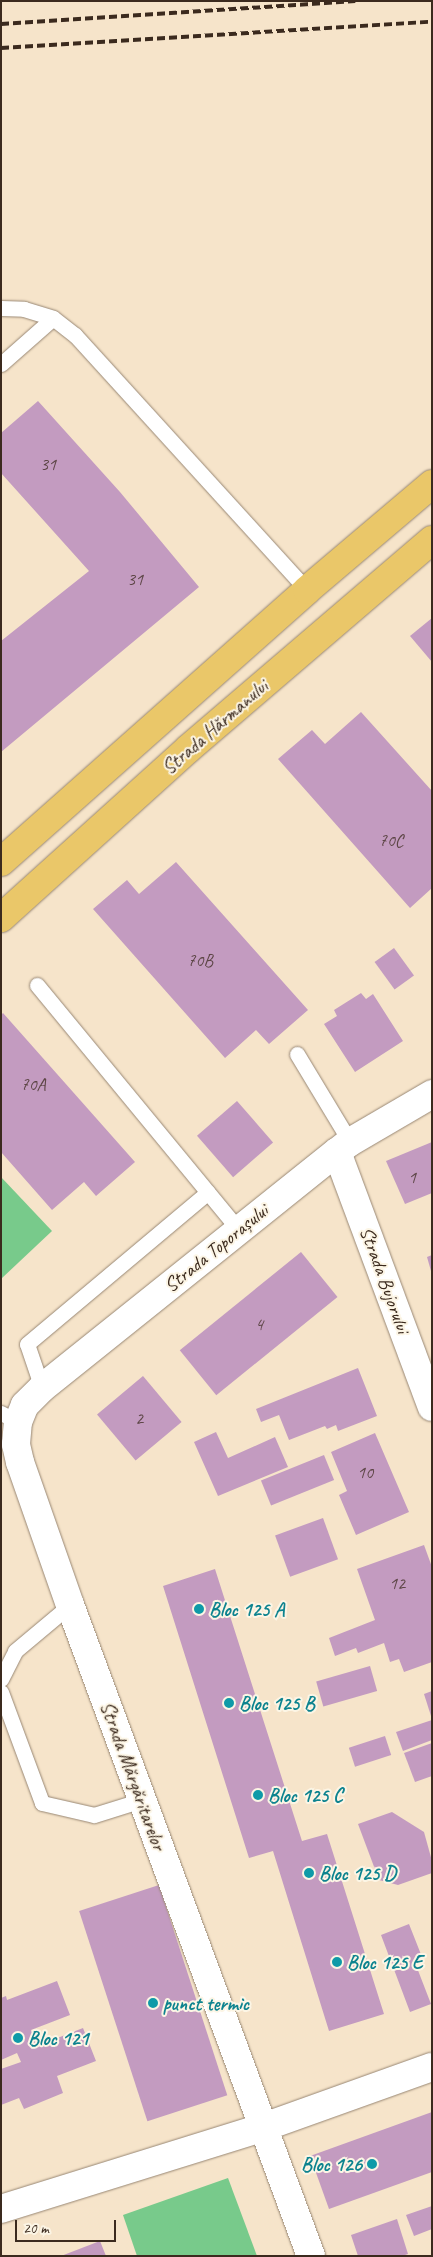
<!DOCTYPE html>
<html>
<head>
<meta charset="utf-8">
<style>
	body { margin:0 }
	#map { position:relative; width:433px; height:2257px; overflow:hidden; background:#f6e4ca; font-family:Caveat,sans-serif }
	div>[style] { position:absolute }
	.green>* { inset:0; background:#78ca8b }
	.building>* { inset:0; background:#c39bc0; transform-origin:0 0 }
	.roads { filter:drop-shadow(0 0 1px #988774) drop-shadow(0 0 1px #988774) }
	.lane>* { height:15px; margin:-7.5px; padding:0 7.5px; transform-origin:7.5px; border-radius:7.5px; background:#fff }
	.street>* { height:28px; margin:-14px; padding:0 14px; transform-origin:14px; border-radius:14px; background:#fff }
	.primary>* { height:28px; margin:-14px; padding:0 14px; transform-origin:14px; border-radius:14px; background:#eac769 }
	.rail>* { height:4px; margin-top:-2px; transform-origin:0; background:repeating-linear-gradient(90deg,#3b2a1e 0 8px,transparent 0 12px) }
	.dots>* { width:14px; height:14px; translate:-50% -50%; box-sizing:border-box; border:2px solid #fcf5e5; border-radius:50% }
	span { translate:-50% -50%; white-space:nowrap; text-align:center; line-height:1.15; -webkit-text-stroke:4px #fcf5e5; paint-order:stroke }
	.number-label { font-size:18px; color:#5d4646 }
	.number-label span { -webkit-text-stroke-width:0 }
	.street-label { font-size:20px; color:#3b2a1e }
	.culture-label { font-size:20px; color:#0d838f; font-weight:700 }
	.left { translate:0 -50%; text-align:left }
	.right { translate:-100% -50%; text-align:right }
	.frame { position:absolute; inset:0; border:2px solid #3b2a1e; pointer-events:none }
	.scale { position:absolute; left:15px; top:2220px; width:101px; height:22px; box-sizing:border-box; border:2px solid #3b2a1e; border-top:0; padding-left:6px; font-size:15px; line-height:18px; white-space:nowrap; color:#3b2a1e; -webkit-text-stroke:4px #fcf5e5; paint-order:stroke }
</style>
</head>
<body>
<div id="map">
	<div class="green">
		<div style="clip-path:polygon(1px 1177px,52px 1231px,1px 1279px)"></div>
		<div style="clip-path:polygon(228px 2178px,257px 2256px,137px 2256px,123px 2215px)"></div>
	</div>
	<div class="building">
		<div style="clip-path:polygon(38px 401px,120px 492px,199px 587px,1px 752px,1px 641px,89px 571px,1px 473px,1px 433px)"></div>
		<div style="clip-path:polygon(432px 618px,432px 662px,410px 636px)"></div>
		<div style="clip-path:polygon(361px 712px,432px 791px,432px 888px,410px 908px,278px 759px,312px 730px,325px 744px)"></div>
		<div style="clip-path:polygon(176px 862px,308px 1010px,269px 1044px,256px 1030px,225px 1058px,93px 909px,127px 880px,139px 894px)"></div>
		<div style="left:394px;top:948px;width:34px;height:24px;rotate:54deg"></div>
		<div style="clip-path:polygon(361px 993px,366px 999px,373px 994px,403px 1041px,355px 1072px,324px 1024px,337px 1016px,334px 1010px)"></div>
		<div style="clip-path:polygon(3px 1013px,135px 1162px,96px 1196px,84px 1182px,52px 1210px,1px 1152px,1px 1015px)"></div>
		<div style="left:237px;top:1101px;width:55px;height:53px;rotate:49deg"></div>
		<div style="clip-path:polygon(432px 1142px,432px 1193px,405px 1204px,386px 1161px)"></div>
		<div style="left:301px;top:1252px;width:58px;height:156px;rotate:51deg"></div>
		<div style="clip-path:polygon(432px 1255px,432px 1271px,431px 1271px,427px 1257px)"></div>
		<div style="clip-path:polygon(358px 1368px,377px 1416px,338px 1431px,336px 1425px,327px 1429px,325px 1426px,289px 1440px,279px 1415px,261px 1422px,256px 1409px)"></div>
		<div style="left:143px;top:1376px;width:60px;height:60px;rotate:50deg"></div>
		<div style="clip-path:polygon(216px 1432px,228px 1458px,275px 1437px,288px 1467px,218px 1496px,194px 1442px)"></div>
		<div style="clip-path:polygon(375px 1433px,409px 1512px,356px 1535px,339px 1495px,347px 1491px,331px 1452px)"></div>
		<div style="left:324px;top:1455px;width:27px;height:68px;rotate:68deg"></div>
		<div style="left:323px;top:1518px;width:44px;height:51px;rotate:70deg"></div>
		<div style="clip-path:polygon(424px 1545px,432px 1567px,432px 1662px,404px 1672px,399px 1659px,390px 1662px,384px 1643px,358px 1653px,356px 1648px,335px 1656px,329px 1638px,375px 1620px,357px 1569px)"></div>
		<div style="clip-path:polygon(215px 1569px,302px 1841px,327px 1834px,384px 2014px,329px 2031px,273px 1851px,249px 1858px,163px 1586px)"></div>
		<div style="left:370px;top:1666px;width:26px;height:56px;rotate:74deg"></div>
		<div style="clip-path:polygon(432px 1691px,432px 1716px,431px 1716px,424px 1694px)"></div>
		<div style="clip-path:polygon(432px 1720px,432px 1740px,403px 1751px,396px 1732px)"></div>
		<div style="left:385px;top:1736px;width:20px;height:38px;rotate:72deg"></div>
		<div style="clip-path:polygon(432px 1743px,432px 1776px,415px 1782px,404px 1753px)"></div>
		<div style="clip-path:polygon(392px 1812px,424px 1832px,432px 1861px,432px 1873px,398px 1885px,379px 1880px,358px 1824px)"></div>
		<div style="left:159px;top:1885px;width:221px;height:84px;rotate:72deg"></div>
		<div style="clip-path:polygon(409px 1924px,422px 1957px,414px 1960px,431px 2004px,410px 2012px,381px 1935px)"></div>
		<div style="clip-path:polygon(57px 1981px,70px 2015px,31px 2030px,37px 2046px,83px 2028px,96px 2061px,57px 2076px,63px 2093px,24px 2109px,19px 2098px,1px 2105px,1px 2069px,21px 2062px,17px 2053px,1px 2060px,1px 1998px,6px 1996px,7px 2000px)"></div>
		<div style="clip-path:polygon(432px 2112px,432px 2172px,329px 2209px,310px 2156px)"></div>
		<div style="clip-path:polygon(432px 2206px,432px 2229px,414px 2236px,406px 2215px)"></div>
		<div style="clip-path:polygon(397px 2219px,408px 2254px,402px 2256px,358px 2256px,351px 2235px)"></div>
		<div style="clip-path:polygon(100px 2241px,106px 2256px,61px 2256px)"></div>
	</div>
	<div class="roads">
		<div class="lane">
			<div style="left:1px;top:308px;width:23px;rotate:2deg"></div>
			<div style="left:24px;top:309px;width:30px;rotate:17deg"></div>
			<div style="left:53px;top:318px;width:28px;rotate:38deg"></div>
			<div style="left:75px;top:335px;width:345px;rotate:47.7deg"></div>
			<div style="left:1px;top:364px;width:69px;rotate:-41.5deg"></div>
			<div style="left:37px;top:985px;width:318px;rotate:50.5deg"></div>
			<div style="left:297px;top:1054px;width:103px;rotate:58.9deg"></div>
			<div style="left:42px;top:1388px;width:46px;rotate:-108.8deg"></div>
			<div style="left:27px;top:1344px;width:236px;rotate:-40deg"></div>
			<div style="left:1px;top:1413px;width:19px;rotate:28deg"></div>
			<div style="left:1px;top:1679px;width:31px;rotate:-63deg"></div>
			<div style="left:15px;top:1651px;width:72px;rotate:-39.9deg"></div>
			<div style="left:1px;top:1692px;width:118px;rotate:69.7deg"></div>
			<div style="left:42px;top:1803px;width:53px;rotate:13deg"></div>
			<div style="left:94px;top:1815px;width:50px;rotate:-17.4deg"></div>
		</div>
		<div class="street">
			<div style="left:337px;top:1152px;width:272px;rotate:69.6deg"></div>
			<div style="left:1px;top:2209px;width:275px;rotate:-17.3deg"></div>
			<div style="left:264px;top:2127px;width:178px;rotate:-19.7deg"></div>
			<div style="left:311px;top:2256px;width:694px;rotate:-110.31deg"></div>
			<div style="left:70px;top:1605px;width:151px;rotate:-109.3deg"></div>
			<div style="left:20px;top:1462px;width:18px;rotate:-103deg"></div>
			<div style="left:16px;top:1444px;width:22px;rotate:-85deg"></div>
			<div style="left:18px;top:1422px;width:18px;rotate:-68deg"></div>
			<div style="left:25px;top:1405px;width:24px;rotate:-45deg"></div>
			<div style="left:42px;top:1388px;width:378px;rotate:-38.7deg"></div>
			<div style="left:337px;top:1152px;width:16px;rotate:-38deg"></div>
			<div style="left:350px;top:1142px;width:95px;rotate:-30.3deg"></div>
		</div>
		<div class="primary">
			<div style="left:1px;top:862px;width:409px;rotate:-41.6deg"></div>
			<div style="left:307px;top:590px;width:164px;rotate:-40.3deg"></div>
			<div style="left:1px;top:918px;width:252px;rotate:-42.1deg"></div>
			<div style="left:188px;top:749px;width:321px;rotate:-40.6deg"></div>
		</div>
	</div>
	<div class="rail">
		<div style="left:1px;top:24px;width:355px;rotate:-3.7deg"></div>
		<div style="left:1px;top:48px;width:432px;rotate:-3.5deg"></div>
	</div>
	<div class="dots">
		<div style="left:199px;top:1609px;background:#0f9aa8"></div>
		<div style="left:229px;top:1703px;background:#0f9aa8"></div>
		<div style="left:258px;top:1795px;background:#0f9aa8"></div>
		<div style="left:309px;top:1873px;background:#0f9aa8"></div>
		<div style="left:337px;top:1962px;background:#0f9aa8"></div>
		<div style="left:153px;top:2003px;background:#0f9aa8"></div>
		<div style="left:18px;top:2038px;background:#0f9aa8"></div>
		<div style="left:372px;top:2164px;background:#0f9aa8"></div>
	</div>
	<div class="number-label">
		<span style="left:48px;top:464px">31</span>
		<span style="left:135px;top:579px">31</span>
		<span style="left:391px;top:840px">70C</span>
		<span style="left:200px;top:960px">70B</span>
		<span style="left:33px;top:1084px">70A</span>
		<span style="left:412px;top:1177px">1</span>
		<span style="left:259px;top:1324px">4</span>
		<span style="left:139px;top:1418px">2</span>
		<span style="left:365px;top:1472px">10</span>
		<span style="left:397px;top:1583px">12</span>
	</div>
	<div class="street-label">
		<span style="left:215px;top:727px;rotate:-41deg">Strada Hărmanului</span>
		<span style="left:216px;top:1248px;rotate:-39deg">Strada Toporașului</span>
		<span style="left:385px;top:1280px;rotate:70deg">Strada Bujorului</span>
		<span style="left:133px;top:1776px;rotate:70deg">Strada Mărgăritarelor</span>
	</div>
	<div class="culture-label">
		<span class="left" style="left:209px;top:1609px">Bloc 125 A</span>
		<span class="left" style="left:239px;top:1703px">Bloc 125 B</span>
		<span class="left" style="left:268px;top:1795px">Bloc 125 C</span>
		<span class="left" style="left:319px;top:1873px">Bloc 125 D</span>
		<span class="left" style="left:347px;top:1962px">Bloc 125 E</span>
		<span class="left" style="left:163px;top:2003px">punct termic</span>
		<span class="left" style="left:28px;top:2038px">Bloc 121</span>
		<span class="right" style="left:362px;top:2164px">Bloc 126</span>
	</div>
	<div class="frame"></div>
	<div class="scale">20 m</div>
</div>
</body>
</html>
